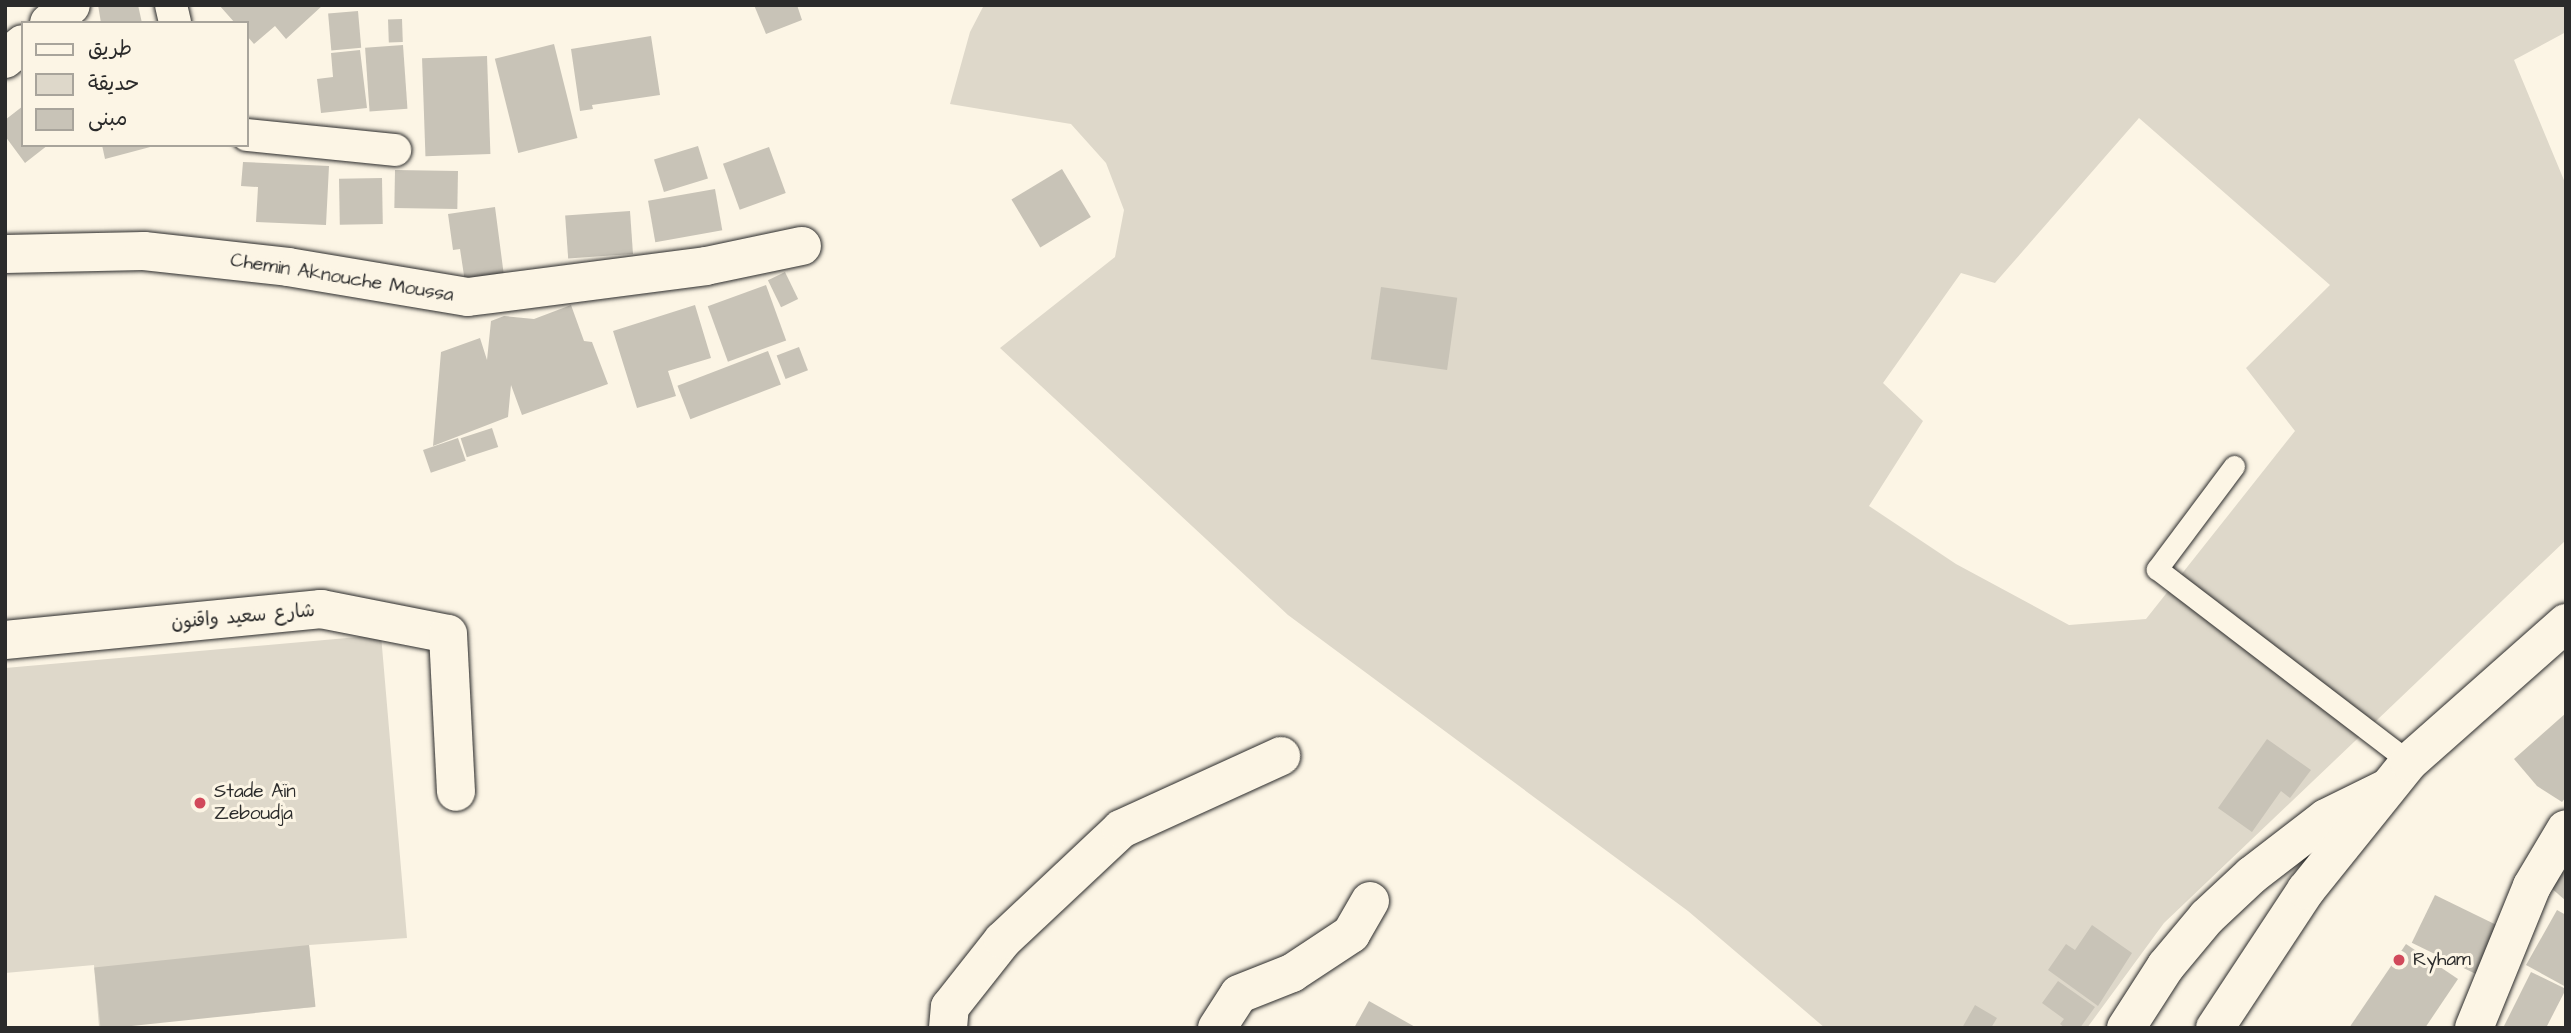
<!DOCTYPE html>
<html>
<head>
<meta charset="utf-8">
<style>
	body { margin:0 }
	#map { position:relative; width:2571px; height:1033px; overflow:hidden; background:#fcf5e5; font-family:"Architects Daughter","Playpen Sans Arabic",sans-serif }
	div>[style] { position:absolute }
	.green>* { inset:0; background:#ded8ca }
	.building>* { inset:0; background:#c8c3b7; transform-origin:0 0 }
	.roads { filter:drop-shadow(0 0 2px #2b2b2b) drop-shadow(0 0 2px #2b2b2b) }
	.service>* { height:21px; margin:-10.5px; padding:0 10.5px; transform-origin:10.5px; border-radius:10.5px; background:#fcf5e5 }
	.pedestrian>* { height:32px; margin:-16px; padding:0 16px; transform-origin:16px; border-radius:16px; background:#fcf5e5 }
	.minor>* { height:38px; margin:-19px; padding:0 19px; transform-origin:19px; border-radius:19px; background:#fcf5e5 }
	.tertiary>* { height:38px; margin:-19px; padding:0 19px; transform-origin:19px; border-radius:19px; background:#fcf5e5 }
	.secondary>* { height:38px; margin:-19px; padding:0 19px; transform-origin:19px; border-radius:19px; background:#fcf5e5 }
	.dots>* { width:19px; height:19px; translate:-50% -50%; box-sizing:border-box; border:4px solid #fcf5e5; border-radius:50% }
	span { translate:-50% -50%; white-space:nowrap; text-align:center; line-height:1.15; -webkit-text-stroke:6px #fcf5e5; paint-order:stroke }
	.street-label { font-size:19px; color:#2b2b2b }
	.poi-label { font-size:19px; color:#2b2b2b }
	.left { translate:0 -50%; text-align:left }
	.frame { position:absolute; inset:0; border:7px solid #2b2b2b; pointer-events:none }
	.legend { position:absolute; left:21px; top:21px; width:228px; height:126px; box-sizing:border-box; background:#fcf5e5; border:2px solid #a8a49b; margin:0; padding:9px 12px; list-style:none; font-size:21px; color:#2b2b2b }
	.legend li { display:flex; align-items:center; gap:14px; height:35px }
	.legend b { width:35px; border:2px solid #a8a49b }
</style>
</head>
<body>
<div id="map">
	<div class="green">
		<div style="clip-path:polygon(evenodd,984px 5px,2566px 5px,2566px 32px,2514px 60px,2566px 185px,2566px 540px,2164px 923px,2087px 1028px,1825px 1028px,1688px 911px,1288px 615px,1000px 348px,1115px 257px,1124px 210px,1106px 163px,1071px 124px,950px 104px,970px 32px,984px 5px,2139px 118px,2330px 285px,2246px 368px,2295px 431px,2146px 619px,2069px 625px,1956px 564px,1869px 506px,1923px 421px,1883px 383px,1961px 273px,1995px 283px,2139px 118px)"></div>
		<div style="clip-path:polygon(381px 635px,407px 938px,309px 945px,315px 1007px,99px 1027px,94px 965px,5px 973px,5px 668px)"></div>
	</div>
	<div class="building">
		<div style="clip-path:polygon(98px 5px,138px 5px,142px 23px,101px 23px)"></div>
		<div style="clip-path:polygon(219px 5px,323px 5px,286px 39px,275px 26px,254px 44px,247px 36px,247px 23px,235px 23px)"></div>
		<div style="clip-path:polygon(754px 5px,797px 5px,802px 20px,766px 34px)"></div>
		<div style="left:358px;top:11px;width:37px;height:30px;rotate:85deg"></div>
		<div style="left:402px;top:19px;width:23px;height:14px;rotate:88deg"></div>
		<div style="clip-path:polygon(651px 36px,660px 95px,592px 105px,593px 109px,580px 111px,571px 49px)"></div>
		<div style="left:554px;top:44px;width:97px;height:61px;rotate:76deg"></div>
		<div style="left:403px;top:45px;width:64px;height:38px;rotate:86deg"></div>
		<div style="clip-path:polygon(360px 50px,367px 108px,321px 113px,317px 79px,333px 77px,331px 53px)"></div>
		<div style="left:487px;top:56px;width:98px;height:65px;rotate:88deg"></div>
		<div style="clip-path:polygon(23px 106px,23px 145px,48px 145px,25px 163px,5px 136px,5px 120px)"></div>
		<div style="clip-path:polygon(102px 145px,154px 145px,154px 146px,105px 159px)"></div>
		<div style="left:698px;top:146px;width:34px;height:46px;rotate:73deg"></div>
		<div style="left:769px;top:147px;width:49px;height:49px;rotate:70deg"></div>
		<div style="clip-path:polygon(243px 162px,329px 166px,326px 225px,256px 222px,258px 187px,241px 186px)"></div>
		<div style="left:1062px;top:169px;width:56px;height:59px;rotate:59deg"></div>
		<div style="left:395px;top:170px;width:63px;height:38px;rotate:1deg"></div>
		<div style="left:382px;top:178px;width:46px;height:43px;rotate:89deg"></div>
		<div style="left:715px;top:189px;width:42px;height:68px;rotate:80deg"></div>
		<div style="clip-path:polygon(495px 207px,504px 276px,465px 282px,460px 249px,453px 250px,448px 214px)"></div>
		<div style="left:630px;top:211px;width:43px;height:65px;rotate:86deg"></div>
		<div style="left:785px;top:272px;width:30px;height:19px;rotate:64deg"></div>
		<div style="left:766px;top:285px;width:59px;height:62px;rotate:70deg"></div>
		<div style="left:1381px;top:287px;width:77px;height:73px;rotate:8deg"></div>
		<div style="clip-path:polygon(571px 305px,584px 341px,592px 342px,608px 384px,522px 415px,511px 385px,508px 417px,433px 446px,441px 352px,480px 338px,487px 360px,491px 321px,504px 316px,534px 319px)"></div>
		<div style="clip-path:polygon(695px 305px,711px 358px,668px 371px,676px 396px,637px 408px,613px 331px)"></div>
		<div style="left:799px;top:347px;width:25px;height:24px;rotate:69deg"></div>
		<div style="left:768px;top:351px;width:36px;height:97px;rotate:69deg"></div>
		<div style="left:492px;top:428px;width:20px;height:33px;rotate:72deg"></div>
		<div style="left:458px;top:438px;width:24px;height:37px;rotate:71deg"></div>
		<div style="clip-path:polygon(2566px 713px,2566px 797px,2562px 802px,2537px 786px,2514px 759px)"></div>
		<div style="clip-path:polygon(2267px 739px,2311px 770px,2290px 798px,2281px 791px,2252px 832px,2218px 808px)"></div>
		<div style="clip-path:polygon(2566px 869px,2566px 901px,2549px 886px)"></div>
		<div style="left:2435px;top:895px;width:73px;height:53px;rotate:26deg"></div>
		<div style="clip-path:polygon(2557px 910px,2566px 915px,2566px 987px,2526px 965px)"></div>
		<div style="clip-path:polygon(2092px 925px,2132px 953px,2098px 1006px,2048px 970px,2066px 944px,2075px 950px)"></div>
		<div style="clip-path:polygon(2406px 944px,2458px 979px,2425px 1028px,2349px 1028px)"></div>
		<div style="left:309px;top:945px;width:62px;height:216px;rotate:84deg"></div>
		<div style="clip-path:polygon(2531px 972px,2566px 989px,2546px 1028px,2503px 1028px)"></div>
		<div style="clip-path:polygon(2058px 981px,2095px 1007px,2080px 1028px,2065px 1028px,2060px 1024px,2064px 1019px,2042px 1003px)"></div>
		<div style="clip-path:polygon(1369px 1001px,1417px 1028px,1354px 1028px)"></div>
		<div style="clip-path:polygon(1975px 1005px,1997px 1018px,1991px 1028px,1962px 1028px)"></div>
	</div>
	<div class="roads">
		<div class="service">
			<div style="left:2234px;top:466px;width:129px;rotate:126.8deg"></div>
			<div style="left:2157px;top:569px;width:317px;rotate:37.4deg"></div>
		</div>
		<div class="pedestrian">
			<div style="left:171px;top:5px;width:18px;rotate:77deg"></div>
			<div style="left:247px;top:135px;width:149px;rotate:5.8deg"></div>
		</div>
		<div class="minor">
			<div style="left:5px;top:254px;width:139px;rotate:-1.2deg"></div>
			<div style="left:144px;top:251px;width:145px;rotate:6.3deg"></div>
			<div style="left:288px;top:267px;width:182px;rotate:9.5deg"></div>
			<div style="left:468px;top:297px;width:240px;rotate:-7.4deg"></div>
			<div style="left:706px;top:266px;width:98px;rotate:-11.8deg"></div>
			<div style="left:5px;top:640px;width:318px;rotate:-5.6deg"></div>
			<div style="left:321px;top:609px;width:129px;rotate:11.1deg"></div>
			<div style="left:448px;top:634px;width:158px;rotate:87.1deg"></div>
			<div style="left:948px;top:1028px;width:21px;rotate:-85deg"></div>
			<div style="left:950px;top:1007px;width:85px;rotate:-51.7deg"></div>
			<div style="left:1003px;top:940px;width:162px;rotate:-43.2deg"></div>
			<div style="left:1121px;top:829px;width:176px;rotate:-24.5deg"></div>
			<div style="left:1217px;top:1028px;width:40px;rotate:-57.1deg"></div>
			<div style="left:1239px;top:994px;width:57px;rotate:-21.6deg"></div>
			<div style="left:1292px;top:973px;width:71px;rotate:-33.5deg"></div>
			<div style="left:1351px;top:934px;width:38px;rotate:-60deg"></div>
			<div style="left:2126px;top:1028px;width:74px;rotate:-57.2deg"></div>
			<div style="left:2166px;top:966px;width:64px;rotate:-50.1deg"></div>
			<div style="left:2207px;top:917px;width:62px;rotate:-43deg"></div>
			<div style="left:2252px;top:875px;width:93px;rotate:-37.6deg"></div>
			<div style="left:2326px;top:818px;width:68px;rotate:-26.2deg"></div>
			<div style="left:2474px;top:1028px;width:153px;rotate:-67.8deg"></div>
			<div style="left:2532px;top:886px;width:66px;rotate:-59.2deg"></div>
		</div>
		<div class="tertiary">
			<div style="left:49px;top:23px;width:28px;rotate:-39deg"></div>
			<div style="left:5px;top:59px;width:23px;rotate:-40deg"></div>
		</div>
		<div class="secondary">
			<div style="left:2215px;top:1028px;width:165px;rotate:-56.6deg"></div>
			<div style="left:2306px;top:890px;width:164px;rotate:-51.2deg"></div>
			<div style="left:2409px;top:762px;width:210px;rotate:-41.5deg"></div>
		</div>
	</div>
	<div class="dots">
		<div style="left:200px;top:803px;background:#d1495b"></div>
		<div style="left:2399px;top:960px;background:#d1495b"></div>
	</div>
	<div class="street-label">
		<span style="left:342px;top:278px;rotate:9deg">Chemin Aknouche Moussa</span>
		<span style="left:243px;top:617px;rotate:-5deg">شارع سعيد واقنون</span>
	</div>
	<div class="poi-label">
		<span class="left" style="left:214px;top:803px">Stade Aïn<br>Zeboudja</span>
		<span class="left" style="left:2413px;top:960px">Ryham</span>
	</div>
	<div class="frame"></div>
	<ul class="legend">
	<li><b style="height:9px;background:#fcf5e5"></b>طريق</li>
	<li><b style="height:19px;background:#ded8ca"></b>حديقة</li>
	<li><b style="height:19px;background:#c8c3b7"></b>مبنى</li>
	</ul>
</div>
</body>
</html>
